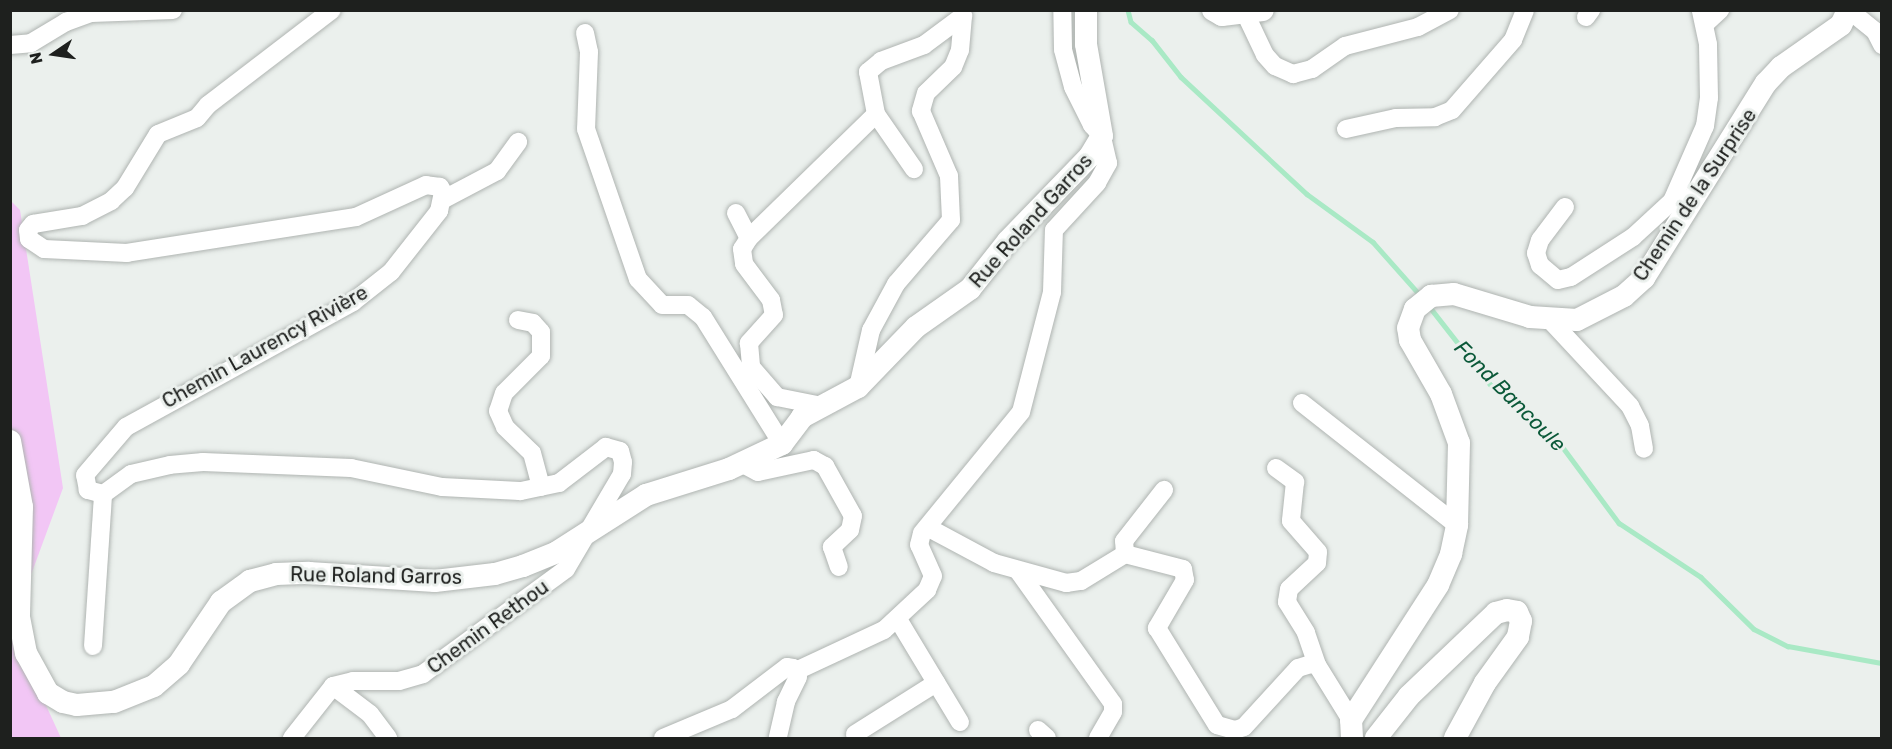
<!DOCTYPE html>
<html>
<head>
<meta charset="utf-8">
<style>
	body { margin:0 }
	#map { position:relative; width:1892px; height:749px; overflow:hidden; background:#ebf0ed; font-family:Rubik,sans-serif }
	div>[style] { position:absolute }
	.green>* { inset:0; background:#f2c6f5 }
	.stream>* { height:4.5px; margin:-2.25px; padding:0 2.25px; transform-origin:2.25px; border-radius:2.25px; background:#a9e9c5 }
	.roads { filter:drop-shadow(0 0 2px #afb4b1) drop-shadow(0 0 2px #afb4b1) }
	.minor>* { height:18px; margin:-9px; padding:0 9px; transform-origin:9px; border-radius:9px; background:#fff }
	.major>* { height:22px; margin:-11px; padding:0 11px; transform-origin:11px; border-radius:11px; background:#fff }
	span { translate:-50% -50%; white-space:nowrap; text-align:center; line-height:1.15; -webkit-text-stroke:6px #ebf0ed; paint-order:stroke }
	.street-label { font-size:20px; color:#1e201e }
	.water-label { font-size:21px; color:#0b5939; font-style:italic }
	.frame { position:absolute; inset:0; border:12px solid #1e201e; pointer-events:none }
	.north { position:absolute; left:24px; top:24px; width:60px; height:60px; -webkit-text-stroke:4px #ebf0ed; paint-order:stroke; rotate:257deg; font-size:16px; font-weight:700; line-height:24px; text-align:center; color:#1e201e }
	.north::after { content:''; display:block; margin:auto; width:21px; height:27px; background:#1e201e; clip-path:polygon(50% 0,100% 100%,50% 72%,0 100%) }
</style>
</head>
<body>
<div id="map">
	<div class="green">
		<div style="clip-path:polygon(10px 200px,20px 210px,63px 488px,11px 629px,61px 738px,11px 738px)"></div>
	</div>
	<div class="stream">
		<div style="left:1128px;top:10px;width:12px;rotate:76deg"></div>
		<div style="left:1131px;top:22px;width:28px;rotate:41deg"></div>
		<div style="left:1152px;top:40px;width:47px;rotate:51.9deg"></div>
		<div style="left:1181px;top:77px;width:172px;rotate:42.9deg"></div>
		<div style="left:1307px;top:194px;width:82px;rotate:36deg"></div>
		<div style="left:1373px;top:242px;width:71px;rotate:48.4deg"></div>
		<div style="left:1429px;top:306px;width:99px;rotate:52deg"></div>
		<div style="left:1490px;top:384px;width:57px;rotate:36.5deg"></div>
		<div style="left:1536px;top:418px;width:33px;rotate:46deg"></div>
		<div style="left:1559px;top:442px;width:101px;rotate:53.5deg"></div>
		<div style="left:1619px;top:523px;width:98px;rotate:33.4deg"></div>
		<div style="left:1701px;top:577px;width:74px;rotate:44.5deg"></div>
		<div style="left:1754px;top:629px;width:38px;rotate:27deg"></div>
		<div style="left:1788px;top:646px;width:96px;rotate:10.3deg"></div>
	</div>
	<div class="roads">
		<div class="minor">
			<div style="left:1849px;top:10px;width:33px;rotate:39deg"></div>
			<div style="left:1875px;top:31px;width:16px;rotate:63deg"></div>
			<div style="left:1246px;top:15px;width:44px;rotate:64.6deg"></div>
			<div style="left:1265px;top:55px;width:15px;rotate:48deg"></div>
			<div style="left:1275px;top:66px;width:20px;rotate:24deg"></div>
			<div style="left:1293px;top:74px;width:20px;rotate:-15deg"></div>
			<div style="left:1312px;top:69px;width:40px;rotate:-34.9deg"></div>
			<div style="left:1345px;top:46px;width:75px;rotate:-14.6deg"></div>
			<div style="left:1418px;top:27px;width:36px;rotate:-28deg"></div>
			<div style="left:1586px;top:17px;width:9px;rotate:-54deg"></div>
			<div style="left:1705px;top:24px;width:21px;rotate:-43deg"></div>
			<div style="left:585px;top:33px;width:19px;rotate:78deg"></div>
			<div style="left:589px;top:52px;width:77px;rotate:92.2deg"></div>
			<div style="left:586px;top:129px;width:159px;rotate:70.9deg"></div>
			<div style="left:638px;top:279px;width:35px;rotate:47deg"></div>
			<div style="left:662px;top:305px;width:26px"></div>
			<div style="left:688px;top:305px;width:19px;rotate:39deg"></div>
			<div style="left:703px;top:317px;width:150px;rotate:58.1deg"></div>
			<div style="left:10px;top:45px;width:21px;rotate:-5deg"></div>
			<div style="left:31px;top:43px;width:41px;rotate:-31deg"></div>
			<div style="left:66px;top:22px;width:27px;rotate:-20deg"></div>
			<div style="left:91px;top:13px;width:82px;rotate:-2.1deg"></div>
			<div style="left:876px;top:114px;width:67px;rotate:55.4deg"></div>
			<div style="left:1346px;top:129px;width:51px;rotate:-12.4deg"></div>
			<div style="left:1396px;top:118px;width:39px;rotate:-1deg"></div>
			<div style="left:1435px;top:117px;width:18px;rotate:-22deg"></div>
			<div style="left:1452px;top:110px;width:93px;rotate:-48.9deg"></div>
			<div style="left:1513px;top:40px;width:32px;rotate:-68deg"></div>
			<div style="left:444px;top:199px;width:60px;rotate:-27.8deg"></div>
			<div style="left:497px;top:171px;width:36px;rotate:-54deg"></div>
			<div style="left:1565px;top:207px;width:41px;rotate:127.1deg"></div>
			<div style="left:1540px;top:240px;width:14px;rotate:107deg"></div>
			<div style="left:1536px;top:253px;width:13px;rotate:72deg"></div>
			<div style="left:1540px;top:265px;width:23px;rotate:40deg"></div>
			<div style="left:1558px;top:280px;width:13px;rotate:-13deg"></div>
			<div style="left:1571px;top:277px;width:74px;rotate:-32.8deg"></div>
			<div style="left:1633px;top:237px;width:53px;rotate:-42.7deg"></div>
			<div style="left:1681px;top:208px;width:11px;rotate:-142deg"></div>
			<div style="left:1672px;top:201px;width:82px;rotate:-66.3deg"></div>
			<div style="left:1705px;top:126px;width:28px;rotate:-82deg"></div>
			<div style="left:1709px;top:98px;width:54px;rotate:-91.1deg"></div>
			<div style="left:1708px;top:44px;width:35px;rotate:-102deg"></div>
			<div style="left:736px;top:213px;width:28px;rotate:63deg"></div>
			<div style="left:749px;top:238px;width:177px;rotate:-44.3deg"></div>
			<div style="left:876px;top:114px;width:43px;rotate:-100.8deg"></div>
			<div style="left:868px;top:72px;width:17px;rotate:-40deg"></div>
			<div style="left:881px;top:61px;width:46px;rotate:-20.4deg"></div>
			<div style="left:924px;top:45px;width:49px;rotate:-36.6deg"></div>
			<div style="left:963px;top:16px;width:34px;rotate:95deg"></div>
			<div style="left:960px;top:50px;width:18px;rotate:112deg"></div>
			<div style="left:953px;top:67px;width:37px;rotate:136deg"></div>
			<div style="left:926px;top:93px;width:19px;rotate:106deg"></div>
			<div style="left:921px;top:111px;width:71px;rotate:66.7deg"></div>
			<div style="left:949px;top:176px;width:44px;rotate:87.4deg"></div>
			<div style="left:951px;top:220px;width:84px;rotate:130.7deg"></div>
			<div style="left:896px;top:284px;width:52px;rotate:118.5deg"></div>
			<div style="left:871px;top:330px;width:58px;rotate:102.8deg"></div>
			<div style="left:749px;top:238px;width:13px;rotate:122deg"></div>
			<div style="left:742px;top:249px;width:15px;rotate:82deg"></div>
			<div style="left:744px;top:264px;width:45px;rotate:53.1deg"></div>
			<div style="left:771px;top:300px;width:15px;rotate:79deg"></div>
			<div style="left:774px;top:315px;width:38px;rotate:132deg"></div>
			<div style="left:749px;top:343px;width:24px;rotate:85deg"></div>
			<div style="left:751px;top:367px;width:40px;rotate:49deg"></div>
			<div style="left:777px;top:397px;width:46px;rotate:11.3deg"></div>
			<div style="left:518px;top:320px;width:15px;rotate:11deg"></div>
			<div style="left:533px;top:323px;width:12px;rotate:48deg"></div>
			<div style="left:541px;top:332px;width:24px;rotate:90deg"></div>
			<div style="left:541px;top:356px;width:52px;rotate:135deg"></div>
			<div style="left:504px;top:393px;width:19px;rotate:108deg"></div>
			<div style="left:498px;top:411px;width:17px;rotate:66deg"></div>
			<div style="left:505px;top:427px;width:37px;rotate:44deg"></div>
			<div style="left:532px;top:453px;width:35px;rotate:75deg"></div>
			<div style="left:1551px;top:321px;width:116px;rotate:47.1deg"></div>
			<div style="left:1630px;top:406px;width:22px;rotate:63deg"></div>
			<div style="left:1640px;top:426px;width:23px;rotate:80deg"></div>
			<div style="left:1302px;top:403px;width:197px;rotate:38.2deg"></div>
			<div style="left:743px;top:464px;width:17px;rotate:28deg"></div>
			<div style="left:758px;top:472px;width:57px;rotate:-12.1deg"></div>
			<div style="left:814px;top:460px;width:13px;rotate:29deg"></div>
			<div style="left:825px;top:466px;width:57px;rotate:60.8deg"></div>
			<div style="left:853px;top:516px;width:14px;rotate:102deg"></div>
			<div style="left:850px;top:530px;width:25px;rotate:137deg"></div>
			<div style="left:832px;top:547px;width:21px;rotate:71deg"></div>
			<div style="left:1276px;top:468px;width:24px;rotate:36deg"></div>
			<div style="left:1295px;top:482px;width:39px;rotate:96deg"></div>
			<div style="left:1291px;top:521px;width:41px;rotate:48.9deg"></div>
			<div style="left:1318px;top:552px;width:11px;rotate:95deg"></div>
			<div style="left:1317px;top:563px;width:38px;rotate:137deg"></div>
			<div style="left:1289px;top:589px;width:13px;rotate:99deg"></div>
			<div style="left:1287px;top:602px;width:36px;rotate:58deg"></div>
			<div style="left:1306px;top:633px;width:34px;rotate:71deg"></div>
			<div style="left:927px;top:527px;width:76px;rotate:28.2deg"></div>
			<div style="left:994px;top:563px;width:75px;rotate:15.5deg"></div>
			<div style="left:1066px;top:583px;width:15px;rotate:-8deg"></div>
			<div style="left:1081px;top:581px;width:52px;rotate:-31.5deg"></div>
			<div style="left:1125px;top:554px;width:60px;rotate:14.5deg"></div>
			<div style="left:1183px;top:569px;width:11px;rotate:80deg"></div>
			<div style="left:1185px;top:580px;width:56px;rotate:120.3deg"></div>
			<div style="left:1157px;top:628px;width:114px;rotate:58.3deg"></div>
			<div style="left:1217px;top:725px;width:19px;rotate:16deg"></div>
			<div style="left:1235px;top:730px;width:9px;rotate:-18deg"></div>
			<div style="left:1244px;top:727px;width:80px;rotate:-47.5deg"></div>
			<div style="left:1298px;top:668px;width:14px;rotate:-17deg"></div>
			<div style="left:1311px;top:664px;width:6px;rotate:9deg"></div>
			<div style="left:1317px;top:665px;width:65px;rotate:58.3deg"></div>
			<div style="left:1125px;top:554px;width:13px;rotate:-94deg"></div>
			<div style="left:1124px;top:541px;width:65px;rotate:-51.9deg"></div>
			<div style="left:1019px;top:572px;width:162px;rotate:54.5deg"></div>
			<div style="left:1113px;top:704px;width:8px;rotate:90deg"></div>
			<div style="left:1113px;top:712px;width:30px;rotate:120deg"></div>
			<div style="left:899px;top:621px;width:118px;rotate:58.9deg"></div>
			<div style="left:93px;top:646px;width:152px;rotate:-86.2deg"></div>
			<div style="left:796px;top:671px;width:97px;rotate:-25deg"></div>
			<div style="left:884px;top:630px;width:59px;rotate:-42.9deg"></div>
			<div style="left:927px;top:590px;width:15px;rotate:-67deg"></div>
			<div style="left:933px;top:576px;width:34px;rotate:-114deg"></div>
			<div style="left:919px;top:545px;width:12px;rotate:-76deg"></div>
			<div style="left:922px;top:533px;width:156px;rotate:-50.7deg"></div>
			<div style="left:1021px;top:412px;width:124px;rotate:-75.5deg"></div>
			<div style="left:1052px;top:292px;width:62px;rotate:-88.2deg"></div>
			<div style="left:1054px;top:230px;width:64px;rotate:-47.5deg"></div>
			<div style="left:1097px;top:183px;width:23px;rotate:-61deg"></div>
			<div style="left:1108px;top:163px;width:28px;rotate:-103deg"></div>
			<div style="left:1102px;top:136px;width:15px;rotate:-132deg"></div>
			<div style="left:1092px;top:125px;width:42px;rotate:-116.6deg"></div>
			<div style="left:1073px;top:87px;width:39px;rotate:-105deg"></div>
			<div style="left:1063px;top:49px;width:39px;rotate:-91deg"></div>
			<div style="left:333px;top:686px;width:46px;rotate:37.1deg"></div>
			<div style="left:370px;top:714px;width:30px;rotate:53deg"></div>
			<div style="left:1038px;top:730px;width:12px;rotate:42deg"></div>
			<div style="left:855px;top:734px;width:96px;rotate:-32.2deg"></div>
			<div style="left:292px;top:738px;width:66px;rotate:-51.7deg"></div>
			<div style="left:333px;top:686px;width:21px;rotate:-14deg"></div>
			<div style="left:353px;top:681px;width:46px"></div>
			<div style="left:399px;top:681px;width:25px;rotate:-16deg"></div>
			<div style="left:423px;top:674px;width:177px;rotate:-36.3deg"></div>
			<div style="left:566px;top:569px;width:110px;rotate:-59.5deg"></div>
			<div style="left:622px;top:474px;width:12px;rotate:-85deg"></div>
			<div style="left:623px;top:462px;width:11px;rotate:-105deg"></div>
			<div style="left:620px;top:451px;width:15px;rotate:-164deg"></div>
			<div style="left:606px;top:447px;width:59px;rotate:142.5deg"></div>
			<div style="left:559px;top:483px;width:40px;rotate:168deg"></div>
			<div style="left:520px;top:491px;width:78px;rotate:-177.1deg"></div>
			<div style="left:442px;top:487px;width:93px;rotate:-168.2deg"></div>
			<div style="left:351px;top:468px;width:148px;rotate:-177.7deg"></div>
			<div style="left:203px;top:462px;width:33px;rotate:175deg"></div>
			<div style="left:170px;top:465px;width:40px;rotate:167deg"></div>
			<div style="left:131px;top:474px;width:34px;rotate:144deg"></div>
			<div style="left:103px;top:494px;width:16px;rotate:-165deg"></div>
			<div style="left:88px;top:490px;width:15px;rotate:-101deg"></div>
			<div style="left:85px;top:475px;width:63px;rotate:-49.5deg"></div>
			<div style="left:126px;top:427px;width:259px;rotate:-28.8deg"></div>
			<div style="left:353px;top:302px;width:48px;rotate:-38.3deg"></div>
			<div style="left:391px;top:272px;width:78px;rotate:-51.8deg"></div>
			<div style="left:439px;top:211px;width:19px;rotate:-78deg"></div>
			<div style="left:443px;top:192px;width:6px;rotate:-121deg"></div>
			<div style="left:440px;top:187px;width:14px;rotate:-172deg"></div>
			<div style="left:426px;top:185px;width:77px;rotate:155.4deg"></div>
			<div style="left:356px;top:217px;width:232px;rotate:171.1deg"></div>
			<div style="left:127px;top:253px;width:83px;rotate:-177.2deg"></div>
			<div style="left:44px;top:249px;width:18px;rotate:-146deg"></div>
			<div style="left:29px;top:239px;width:9px;rotate:-96deg"></div>
			<div style="left:28px;top:230px;width:8px;rotate:-50deg"></div>
			<div style="left:33px;top:224px;width:50px;rotate:-9.3deg"></div>
			<div style="left:82px;top:216px;width:33px;rotate:-27deg"></div>
			<div style="left:111px;top:201px;width:19px;rotate:-43deg"></div>
			<div style="left:125px;top:188px;width:63px;rotate:-58.6deg"></div>
			<div style="left:158px;top:134px;width:42px;rotate:-22.3deg"></div>
			<div style="left:197px;top:118px;width:17px;rotate:-50deg"></div>
			<div style="left:208px;top:105px;width:156px;rotate:-37.5deg"></div>
			<div style="left:663px;top:738px;width:75px;rotate:-22.8deg"></div>
			<div style="left:732px;top:709px;width:69px;rotate:-37.4deg"></div>
			<div style="left:787px;top:667px;width:6px;rotate:9deg"></div>
			<div style="left:793px;top:668px;width:10px;rotate:61deg"></div>
			<div style="left:798px;top:677px;width:28px;rotate:116deg"></div>
			<div style="left:786px;top:702px;width:37px;rotate:103deg"></div>
		</div>
		<div class="major">
			<div style="left:1213px;top:10px;width:10px;rotate:29deg"></div>
			<div style="left:1222px;top:15px;width:41px;rotate:-7deg"></div>
			<div style="left:10px;top:441px;width:67px;rotate:79.7deg"></div>
			<div style="left:22px;top:507px;width:110px;rotate:91.6deg"></div>
			<div style="left:19px;top:617px;width:37px;rotate:79deg"></div>
			<div style="left:26px;top:653px;width:46px;rotate:61.2deg"></div>
			<div style="left:48px;top:693px;width:17px;rotate:31deg"></div>
			<div style="left:63px;top:702px;width:14px;rotate:12deg"></div>
			<div style="left:77px;top:705px;width:37px;rotate:-5deg"></div>
			<div style="left:114px;top:702px;width:43px;rotate:-21.8deg"></div>
			<div style="left:154px;top:686px;width:33px;rotate:-41deg"></div>
			<div style="left:179px;top:664px;width:75px;rotate:-55.9deg"></div>
			<div style="left:221px;top:602px;width:36px;rotate:-36deg"></div>
			<div style="left:250px;top:581px;width:27px;rotate:-15deg"></div>
			<div style="left:276px;top:574px;width:33px;rotate:-2deg"></div>
			<div style="left:309px;top:573px;width:126px;rotate:3.6deg"></div>
			<div style="left:435px;top:581px;width:60px;rotate:-6.7deg"></div>
			<div style="left:495px;top:574px;width:29px;rotate:-16deg"></div>
			<div style="left:523px;top:566px;width:37px;rotate:-22deg"></div>
			<div style="left:557px;top:552px;width:106px;rotate:-32.6deg"></div>
			<div style="left:646px;top:495px;width:87px;rotate:-17.4deg"></div>
			<div style="left:729px;top:469px;width:59px;rotate:-25.3deg"></div>
			<div style="left:782px;top:444px;width:34px;rotate:-53deg"></div>
			<div style="left:802px;top:417px;width:64px;rotate:-28.2deg"></div>
			<div style="left:858px;top:387px;width:83px;rotate:-46deg"></div>
			<div style="left:916px;top:327px;width:66px;rotate:-35.1deg"></div>
			<div style="left:970px;top:289px;width:61px;rotate:-51.6deg"></div>
			<div style="left:1008px;top:241px;width:118px;rotate:-46deg"></div>
			<div style="left:1090px;top:156px;width:23px;rotate:-59deg"></div>
			<div style="left:1102px;top:136px;width:93px;rotate:-99.9deg"></div>
			<div style="left:1086px;top:44px;width:34px;rotate:-90deg"></div>
			<div style="left:1352px;top:738px;width:18px;rotate:-93deg"></div>
			<div style="left:1351px;top:720px;width:161px;rotate:-57.2deg"></div>
			<div style="left:1438px;top:585px;width:34px;rotate:-67deg"></div>
			<div style="left:1451px;top:554px;width:30px;rotate:-78deg"></div>
			<div style="left:1457px;top:525px;width:82px;rotate:-88.6deg"></div>
			<div style="left:1459px;top:443px;width:52px;rotate:-110.2deg"></div>
			<div style="left:1441px;top:394px;width:62px;rotate:-119.9deg"></div>
			<div style="left:1410px;top:340px;width:12px;rotate:-99deg"></div>
			<div style="left:1408px;top:328px;width:20px;rotate:-70deg"></div>
			<div style="left:1415px;top:309px;width:21px;rotate:-39deg"></div>
			<div style="left:1431px;top:296px;width:23px;rotate:-5deg"></div>
			<div style="left:1454px;top:294px;width:79px;rotate:16.8deg"></div>
			<div style="left:1530px;top:317px;width:47px;rotate:3.7deg"></div>
			<div style="left:1577px;top:320px;width:53px;rotate:-27.1deg"></div>
			<div style="left:1624px;top:296px;width:27px;rotate:-42deg"></div>
			<div style="left:1644px;top:278px;width:230px;rotate:-58deg"></div>
			<div style="left:1766px;top:83px;width:22px;rotate:-47deg"></div>
			<div style="left:1781px;top:67px;width:73px;rotate:-35deg"></div>
			<div style="left:1841px;top:25px;width:17px;rotate:-65deg"></div>
			<div style="left:1376px;top:738px;width:53px;rotate:-51.8deg"></div>
			<div style="left:1409px;top:696px;width:120px;rotate:-43.7deg"></div>
			<div style="left:1496px;top:613px;width:11px;rotate:-15deg"></div>
			<div style="left:1507px;top:610px;width:10px;rotate:11deg"></div>
			<div style="left:1517px;top:612px;width:10px;rotate:66deg"></div>
			<div style="left:1521px;top:621px;width:16px;rotate:101deg"></div>
			<div style="left:1518px;top:637px;width:57px;rotate:125.7deg"></div>
			<div style="left:1485px;top:683px;width:63px;rotate:118.6deg"></div>
		</div>
	</div>
	<div class="street-label">
		<span style="left:1695px;top:195px;rotate:-56deg">Chemin de la Surprise</span>
		<span style="left:1031px;top:221px;rotate:-48deg">Rue Roland Garros</span>
		<span style="left:265px;top:347px;rotate:-29deg">Chemin Laurency Rivière</span>
		<span style="left:376px;top:576px;rotate:1deg">Rue Roland Garros</span>
		<span style="left:488px;top:627px;rotate:-36deg">Chemin Rethou</span>
	</div>
	<div class="water-label">
		<span style="left:1510px;top:396px;rotate:45deg">Fond Bancoule</span>
	</div>
	<div class="frame"></div>
	<div class="north">N</div>
</div>
</body>
</html>
